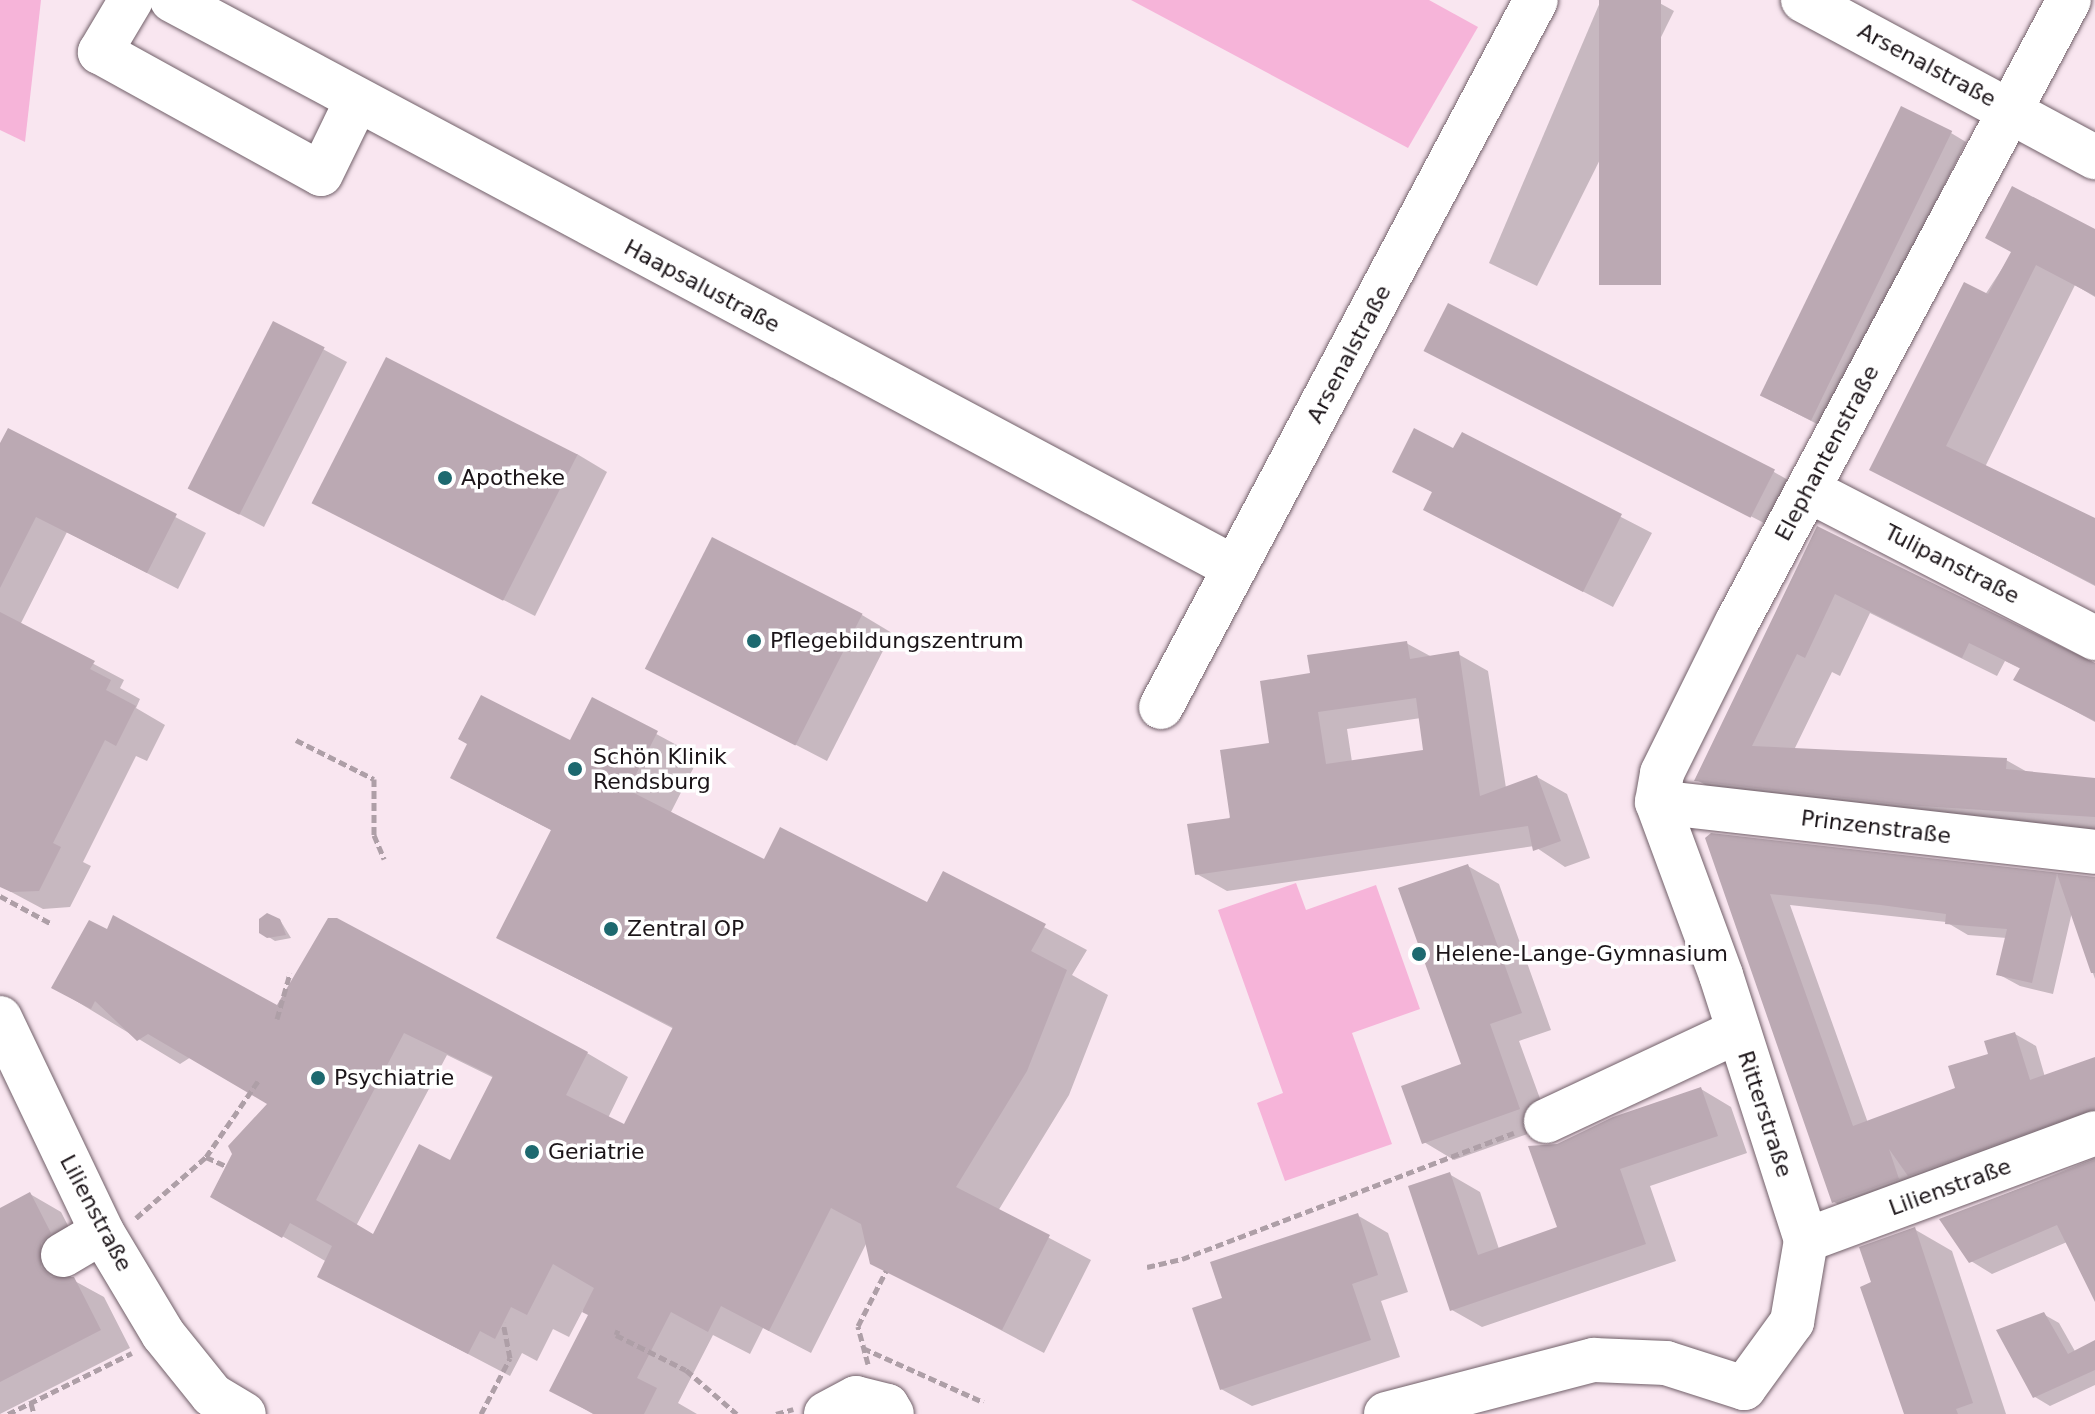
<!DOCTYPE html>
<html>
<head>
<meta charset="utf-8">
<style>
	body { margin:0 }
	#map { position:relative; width:2095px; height:1414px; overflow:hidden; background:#f9e6f0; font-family:"DejaVu Sans",sans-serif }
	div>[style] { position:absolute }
	.green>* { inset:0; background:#f6b4d9 }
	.shadow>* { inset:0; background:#0003 }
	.building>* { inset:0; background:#bba9b3; transform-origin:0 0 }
	.path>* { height:5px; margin-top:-2.5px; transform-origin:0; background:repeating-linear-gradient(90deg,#ae9fa7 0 8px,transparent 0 12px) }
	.roads { filter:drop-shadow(0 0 2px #716069) drop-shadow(0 0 2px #716069) }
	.minor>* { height:44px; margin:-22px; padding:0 22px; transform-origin:22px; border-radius:22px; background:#fff }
	.dots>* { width:22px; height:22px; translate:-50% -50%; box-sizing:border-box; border:4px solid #fff; border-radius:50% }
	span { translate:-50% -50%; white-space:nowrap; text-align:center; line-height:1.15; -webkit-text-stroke:7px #fff; paint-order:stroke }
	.street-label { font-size:22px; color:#1c1519 }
	.poi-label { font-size:22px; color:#1c1519 }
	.left { translate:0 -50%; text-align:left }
</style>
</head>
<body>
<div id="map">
	<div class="green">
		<div style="clip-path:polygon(0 0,41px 0,25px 142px,0 130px)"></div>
		<div style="clip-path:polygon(1131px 0,1429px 0,1478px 27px,1408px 148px)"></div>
		<div style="clip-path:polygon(1296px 883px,1306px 910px,1376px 885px,1420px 1009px,1352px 1033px,1392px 1144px,1285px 1181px,1257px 1103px,1283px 1093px,1218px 910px)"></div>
	</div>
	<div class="shadow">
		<div style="clip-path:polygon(1601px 0,1654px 0,1674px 11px,1537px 286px,1489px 263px)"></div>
		<div style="clip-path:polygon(1951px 133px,1966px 142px,1823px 427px,1774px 402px)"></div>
		<div style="clip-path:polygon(2095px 234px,2095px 297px,2075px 285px,1985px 467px,2095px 521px,2095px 586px,1871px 469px,2013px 252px)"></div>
		<div style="clip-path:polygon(274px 323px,347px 362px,264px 527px,214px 501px)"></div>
		<div style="clip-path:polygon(1442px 358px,1774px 472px,1788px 480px,1766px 524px)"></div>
		<div style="clip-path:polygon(8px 430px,206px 533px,178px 589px,67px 532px,20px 625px,124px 680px,120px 688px,140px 699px,136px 708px,165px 725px,147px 761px,136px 756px,83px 862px,91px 866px,70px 907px,43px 909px,0 886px,0 447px)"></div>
		<div style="clip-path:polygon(1462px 435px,1652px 533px,1613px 607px,1425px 510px,1434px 493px,1395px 471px,1454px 451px)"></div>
		<div style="clip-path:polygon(577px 454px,607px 472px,535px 616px,346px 520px)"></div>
		<div style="clip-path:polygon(1818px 529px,2095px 665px,2095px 722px,2016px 679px,2021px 669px,2005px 661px,1997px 676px,1870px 613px,1840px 676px,1832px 672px,1794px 750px,2006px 760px,2029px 773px,2095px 779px,2095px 833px,1731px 800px,1697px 780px)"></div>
		<div style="clip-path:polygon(862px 615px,892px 633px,827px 761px,648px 668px)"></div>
		<div style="clip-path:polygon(evenodd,1406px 643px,1432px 657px,1458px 654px,1488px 671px,1506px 788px,1537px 777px,1567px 794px,1590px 858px,1565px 867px,1534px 846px,1227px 891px,1197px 874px,1312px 675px,1406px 643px,1421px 718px,1425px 751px,1352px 762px,1347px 729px,1421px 718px)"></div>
		<div style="clip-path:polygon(evenodd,593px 700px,699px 757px,670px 814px,765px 862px,928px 905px,944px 874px,1087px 950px,1072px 975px,1108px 995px,1069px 1095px,998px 1211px,1091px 1260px,1044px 1353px,872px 1262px,867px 1242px,811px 1353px,763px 1328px,750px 1354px,713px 1335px,678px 1403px,697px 1414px,593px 1414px,552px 1390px,590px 1314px,583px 1310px,569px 1337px,553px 1329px,537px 1361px,522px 1353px,510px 1376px,319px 1276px,327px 1262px,213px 1196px,270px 1103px,191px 1057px,180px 1064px,53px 987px,278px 1007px,587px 1053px,628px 1077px,608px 1118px,625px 1127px,674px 1029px,499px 938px,553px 831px,495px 801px,570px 743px,593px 700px,447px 1055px,494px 1078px,451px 1162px,374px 1236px,356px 1226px,447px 1055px)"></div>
		<div style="clip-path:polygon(1712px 835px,2095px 879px,2095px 979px,2072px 912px,2053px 994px,2020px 986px,1998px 974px,2007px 938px,1968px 935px,1946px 922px,1790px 905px,1868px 1123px,1957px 1089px,2015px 1034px,2036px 1046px,2045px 1077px,2095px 1059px,2095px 1126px,1855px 1214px,1834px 1202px)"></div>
		<div style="clip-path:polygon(1468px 866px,1499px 884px,1551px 1030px,1519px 1041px,1550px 1126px,1454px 1160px,1424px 1142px,1464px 1065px)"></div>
		<div style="clip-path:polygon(280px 920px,291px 938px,275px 941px,261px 932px)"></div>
		<div style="clip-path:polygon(1701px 1089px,1731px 1107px,1747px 1153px,1650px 1186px,1676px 1261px,1482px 1327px,1452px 1310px,1449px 1174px,1480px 1192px,1499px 1249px,1560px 1229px,1557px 1146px)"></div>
		<div style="clip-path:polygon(2095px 1158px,2095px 1251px,2067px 1242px,1992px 1274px,1971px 1261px,1942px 1220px)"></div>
		<div style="clip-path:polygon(30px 1194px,61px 1212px,81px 1251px,71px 1261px,71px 1279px,104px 1297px,130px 1348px,0 1414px,0 1210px)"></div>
		<div style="clip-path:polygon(1357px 1215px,1388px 1233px,1408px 1292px,1381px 1301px,1400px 1357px,1252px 1406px,1221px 1389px,1224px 1299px)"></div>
		<div style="clip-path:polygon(1914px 1229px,1952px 1251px,2006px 1414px,1907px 1414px,1874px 1283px)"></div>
		<div style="clip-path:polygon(2043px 1314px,2059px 1323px,2076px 1353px,2095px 1342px,2095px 1385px,2050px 1406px,2035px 1397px)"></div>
	</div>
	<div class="building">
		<div style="left:1599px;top:0;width:62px;height:285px"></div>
		<div style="left:1901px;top:106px;width:57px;height:322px;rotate:26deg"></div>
		<div style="clip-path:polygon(2012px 186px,2095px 229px,2095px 296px,2036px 265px,1946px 446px,2095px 518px,2095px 585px,1869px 470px,1964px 282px,1988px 294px,2011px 252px,1985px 238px)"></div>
		<div style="left:1448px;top:303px;width:367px;height:54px;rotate:27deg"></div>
		<div style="left:273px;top:321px;width:58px;height:188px;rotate:27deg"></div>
		<div style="left:386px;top:357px;width:215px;height:164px;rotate:27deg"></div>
		<div style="clip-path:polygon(8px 428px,177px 514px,147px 573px,36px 517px,0 588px,0 443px)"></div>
		<div style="clip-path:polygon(1414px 428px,1453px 448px,1462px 432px,1622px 514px,1583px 592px,1423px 510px,1432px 492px,1392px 472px)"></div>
		<div style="clip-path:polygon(1817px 526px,2095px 663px,2095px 721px,2013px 680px,2020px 668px,1969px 643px,1962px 658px,1835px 594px,1805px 658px,1797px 654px,1752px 746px,2007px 758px,2006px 769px,2095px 778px,2095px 817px,1905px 805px,1694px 781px)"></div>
		<div style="left:712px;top:537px;width:169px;height:148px;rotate:27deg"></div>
		<div style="clip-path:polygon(0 612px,95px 661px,90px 669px,111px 680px,106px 690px,136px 706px,116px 746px,105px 740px,53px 843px,61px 847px,39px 891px,11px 892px,0 887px)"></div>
		<div style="clip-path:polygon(evenodd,1407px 641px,1410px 659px,1459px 651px,1480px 796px,1537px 775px,1561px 841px,1533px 851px,1528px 826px,1195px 875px,1187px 824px,1230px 818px,1220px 750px,1269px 743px,1260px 681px,1310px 673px,1307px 655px,1407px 641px,1416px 698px,1423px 750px,1326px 764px,1318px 712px,1416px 698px)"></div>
		<div style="clip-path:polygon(evenodd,481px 695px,570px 740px,592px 697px,658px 731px,628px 790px,764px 859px,780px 827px,927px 902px,943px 871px,1046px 924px,1031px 951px,1067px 970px,1027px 1071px,956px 1187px,1050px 1235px,1002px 1330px,870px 1264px,861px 1224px,831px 1208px,769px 1331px,721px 1306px,708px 1332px,671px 1312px,637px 1378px,657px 1388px,644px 1414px,594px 1414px,549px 1391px,588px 1315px,582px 1312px,594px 1288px,553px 1264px,527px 1315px,511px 1307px,495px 1339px,480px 1331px,468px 1354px,317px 1277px,332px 1246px,290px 1223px,282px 1238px,210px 1197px,232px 1154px,228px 1146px,267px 1104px,148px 1034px,137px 1041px,95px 1001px,91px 1009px,51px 988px,89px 920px,107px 929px,113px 915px,277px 1005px,328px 918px,337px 918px,588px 1052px,566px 1095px,624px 1124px,673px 1027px,496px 938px,551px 830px,450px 778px,467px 744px,458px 739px,481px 695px,404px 1033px,493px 1076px,450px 1160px,419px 1144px,373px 1234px,316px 1200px,404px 1033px)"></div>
		<div style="clip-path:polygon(1711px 833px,2095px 877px,2095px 973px,2091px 973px,2057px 874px,2032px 983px,1996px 975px,2007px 929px,1945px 924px,1946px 914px,1881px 905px,1770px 894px,1853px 1126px,1955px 1088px,1948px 1066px,1988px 1054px,1984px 1041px,2015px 1032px,2030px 1080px,2095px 1057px,2095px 1109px,1908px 1176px,1889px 1149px,1899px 1179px,1832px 1203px,1705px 838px)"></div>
		<div style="clip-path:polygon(1468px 864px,1522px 1013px,1490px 1024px,1520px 1109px,1422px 1144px,1401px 1086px,1461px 1064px,1398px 888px)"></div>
		<div style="clip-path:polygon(267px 913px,280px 919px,286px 935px,267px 938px,259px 933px,259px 919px)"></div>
		<div style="clip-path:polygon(1701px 1087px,1718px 1136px,1620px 1169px,1646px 1244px,1450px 1311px,1408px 1186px,1450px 1172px,1478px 1255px,1557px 1227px,1528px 1146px,1557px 1144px,1613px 1117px)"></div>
		<div style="clip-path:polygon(2095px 1160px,2095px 1302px,2057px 1225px,1969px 1263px,1939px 1219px)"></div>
		<div style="clip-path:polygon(30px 1192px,51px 1233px,41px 1243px,41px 1267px,51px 1277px,74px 1277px,101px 1330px,0 1382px,0 1208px)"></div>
		<div style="clip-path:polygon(1358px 1213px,1378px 1275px,1352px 1284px,1371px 1340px,1220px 1390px,1192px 1308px,1222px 1298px,1210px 1262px)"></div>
		<div style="clip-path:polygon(1915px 1227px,1973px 1403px,1956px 1409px,1958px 1414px,1904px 1414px,1860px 1287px,1871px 1282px,1859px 1247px)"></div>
		<div style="clip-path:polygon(2044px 1312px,2068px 1354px,2095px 1340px,2095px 1370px,2033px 1398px,1996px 1330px)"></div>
	</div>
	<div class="path">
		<div style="left:296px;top:740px;width:87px;rotate:26.6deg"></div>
		<div style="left:374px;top:779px;width:56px;rotate:90deg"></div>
		<div style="left:374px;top:835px;width:26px;rotate:67deg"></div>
		<div style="left:0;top:896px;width:59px;rotate:28.3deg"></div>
		<div style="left:277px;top:1019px;width:48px;rotate:-74.2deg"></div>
		<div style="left:206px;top:1157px;width:22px;rotate:24deg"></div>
		<div style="left:136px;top:1218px;width:93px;rotate:-41.1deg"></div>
		<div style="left:206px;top:1157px;width:92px;rotate:-55.6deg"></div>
		<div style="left:1147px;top:1267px;width:36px;rotate:-13deg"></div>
		<div style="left:1182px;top:1259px;width:355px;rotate:-20.8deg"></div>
		<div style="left:618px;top:1330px;width:5px;rotate:112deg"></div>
		<div style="left:616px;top:1335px;width:78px;rotate:26.6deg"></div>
		<div style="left:686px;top:1370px;width:67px;rotate:40.8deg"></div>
		<div style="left:863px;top:1348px;width:132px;rotate:24.2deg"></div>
		<div style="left:868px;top:1364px;width:39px;rotate:-105deg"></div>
		<div style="left:858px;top:1326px;width:62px;rotate:-63deg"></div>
		<div style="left:31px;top:1403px;width:11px;rotate:75deg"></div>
		<div style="left:8px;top:1414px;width:138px;rotate:-26.2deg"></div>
		<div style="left:481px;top:1414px;width:63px;rotate:-62.6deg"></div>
		<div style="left:510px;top:1358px;width:36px;rotate:-101deg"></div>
		<div style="left:776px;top:1414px;width:18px;rotate:-16deg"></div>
	</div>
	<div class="roads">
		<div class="minor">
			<div style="left:131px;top:0;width:61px;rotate:120.8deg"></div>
			<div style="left:100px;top:52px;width:252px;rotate:28.9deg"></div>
			<div style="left:321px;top:174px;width:80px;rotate:-64.1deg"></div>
			<div style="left:172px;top:0;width:1205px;rotate:28.12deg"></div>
			<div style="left:1803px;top:0;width:332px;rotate:28.3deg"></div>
			<div style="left:1808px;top:490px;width:323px;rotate:27.3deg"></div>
			<div style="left:1161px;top:707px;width:800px;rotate:-62.06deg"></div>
			<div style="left:1657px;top:802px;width:441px;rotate:6.5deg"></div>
			<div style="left:0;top:1018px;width:237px;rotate:64.5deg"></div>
			<div style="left:102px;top:1232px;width:119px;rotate:59.1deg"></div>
			<div style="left:163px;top:1334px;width:78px;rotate:51.2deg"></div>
			<div style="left:212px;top:1395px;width:37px;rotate:31deg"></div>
			<div style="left:1546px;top:1121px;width:212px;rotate:-25.1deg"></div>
			<div style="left:1806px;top:1240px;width:308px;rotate:-20.3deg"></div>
			<div style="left:63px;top:1255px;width:45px;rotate:-30.5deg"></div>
			<div style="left:1744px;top:1388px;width:82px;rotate:-54deg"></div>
			<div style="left:1792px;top:1322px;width:83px;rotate:-80.3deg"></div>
			<div style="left:1806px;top:1240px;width:278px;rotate:-107.8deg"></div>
			<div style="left:1721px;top:975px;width:184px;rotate:-110.3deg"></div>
			<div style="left:1657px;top:802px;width:29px;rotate:-80deg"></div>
			<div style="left:1662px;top:773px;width:169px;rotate:-63.6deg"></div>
			<div style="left:1737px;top:622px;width:705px;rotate:-61.91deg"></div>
			<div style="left:826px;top:1414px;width:34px;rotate:-28deg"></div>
			<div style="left:856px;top:1398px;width:32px;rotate:14deg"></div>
			<div style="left:887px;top:1406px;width:9px;rotate:58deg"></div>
			<div style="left:1386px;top:1414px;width:215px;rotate:-14.6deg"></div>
			<div style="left:1594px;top:1360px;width:72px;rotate:2.4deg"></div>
			<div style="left:1666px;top:1363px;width:82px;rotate:17.8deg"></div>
		</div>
	</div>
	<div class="dots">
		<div style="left:445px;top:478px;background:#1d696f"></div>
		<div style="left:754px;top:641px;background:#1d696f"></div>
		<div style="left:575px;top:769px;background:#1d696f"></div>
		<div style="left:611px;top:929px;background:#1d696f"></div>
		<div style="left:1419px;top:954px;background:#1d696f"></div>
		<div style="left:318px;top:1078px;background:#1d696f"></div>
		<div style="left:532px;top:1152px;background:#1d696f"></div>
	</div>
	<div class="street-label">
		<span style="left:1927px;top:65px;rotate:28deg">Arsenalstraße</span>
		<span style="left:702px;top:286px;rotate:28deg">Haapsalustraße</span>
		<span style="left:1349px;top:354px;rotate:-62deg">Arsenalstraße</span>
		<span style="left:1827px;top:453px;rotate:-62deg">Elephantenstraße</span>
		<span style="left:1952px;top:564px;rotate:27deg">Tulipanstraße</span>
		<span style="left:1876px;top:827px;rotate:7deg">Prinzenstraße</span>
		<span style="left:1765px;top:1114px;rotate:72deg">Ritterstraße</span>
		<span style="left:1950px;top:1187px;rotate:-20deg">Lilienstraße</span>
		<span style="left:96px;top:1213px;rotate:62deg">Lilienstraße</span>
	</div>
	<div class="poi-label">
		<span class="left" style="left:461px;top:478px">Apotheke</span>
		<span class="left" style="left:770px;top:641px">Pflegebildungszentrum</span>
		<span class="left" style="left:593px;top:769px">Schön Klinik<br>Rendsburg</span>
		<span class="left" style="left:627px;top:929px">Zentral OP</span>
		<span class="left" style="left:1435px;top:954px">Helene-Lange-Gymnasium</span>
		<span class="left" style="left:334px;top:1078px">Psychiatrie</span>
		<span class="left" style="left:548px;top:1152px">Geriatrie</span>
	</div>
</div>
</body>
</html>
